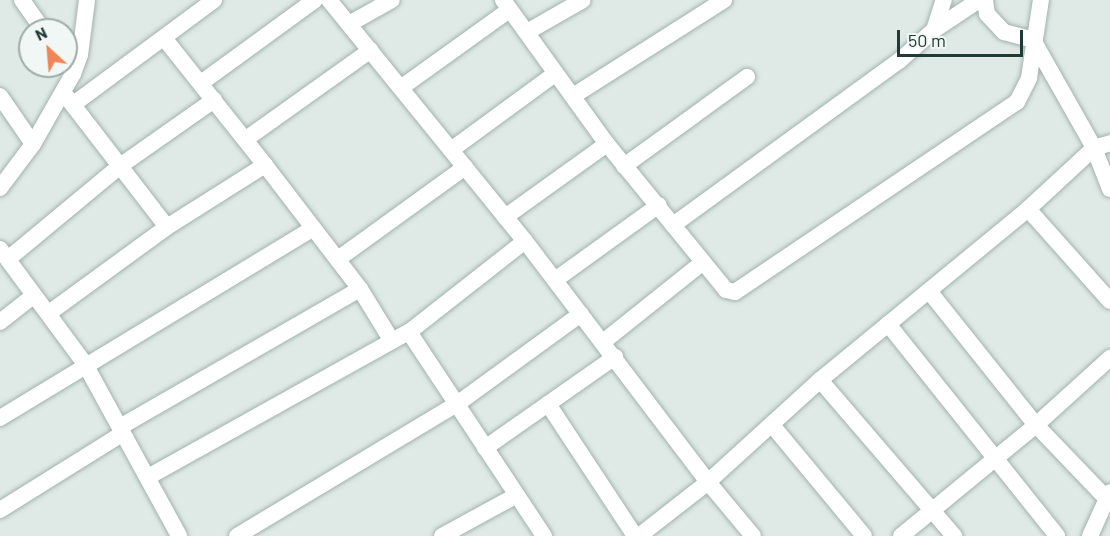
<!DOCTYPE html>
<html>
<head>
<meta charset="utf-8">
<style>
	body { margin:0 }
	#map { position:relative; width:1110px; height:536px; overflow:hidden; background:#dfeae6; font-family:Barlow,sans-serif }
	div>[style] { position:absolute }
	.roads { filter:drop-shadow(0 0 2px #a2b2ad) drop-shadow(0 0 2px #a2b2ad) }
	.minor>* { height:16px; margin:-8px; padding:0 8px; transform-origin:8px; border-radius:8px; background:#fff }
	span { translate:-50% -50%; white-space:nowrap; text-align:center; line-height:1.15; -webkit-text-stroke:4.5px #f0f7f4; paint-order:stroke }
	.north { position:absolute; left:18px; top:18px; width:60px; height:60px; box-sizing:border-box; background:#f0f7f4; border:2px solid #9daba8; border-radius:50%; rotate:334deg; font-size:16px; font-weight:700; line-height:24px; text-align:center; color:#203a35 }
	.north::after { content:''; display:block; margin:auto; width:21px; height:27px; background:#f18557; clip-path:polygon(50% 0,100% 100%,50% 72%,0 100%) }
	.scale { position:absolute; left:897px; top:30px; width:126px; height:27px; box-sizing:border-box; border:3px solid #203a35; border-top:0; padding-left:8px; font-size:18px; line-height:21px; white-space:nowrap; color:#203a35; -webkit-text-stroke:4px #f0f7f4; paint-order:stroke }
</style>
</head>
<body>
<div id="map">
	<div class="roads">
		<div class="minor">
			<div style="left:22px;top:0;width:37px;rotate:55deg"></div>
			<div style="left:329px;top:0;width:311px;rotate:50.9deg"></div>
			<div style="left:525px;top:241px;width:303px;rotate:52.8deg"></div>
			<div style="left:708px;top:482px;width:70px;rotate:50.2deg"></div>
			<div style="left:503px;top:0;width:178px;rotate:54.2deg"></div>
			<div style="left:607px;top:144px;width:188px;rotate:50.8deg"></div>
			<div style="left:726px;top:290px;width:9px;rotate:13deg"></div>
			<div style="left:735px;top:292px;width:340px;rotate:-34deg"></div>
			<div style="left:1017px;top:102px;width:27px;rotate:-63deg"></div>
			<div style="left:1029px;top:78px;width:79px;rotate:-81.3deg"></div>
			<div style="left:985px;top:0;width:14px;rotate:82deg"></div>
			<div style="left:987px;top:14px;width:25px;rotate:47deg"></div>
			<div style="left:1004px;top:32px;width:30px;rotate:15deg"></div>
			<div style="left:1033px;top:40px;width:124px;rotate:60.5deg"></div>
			<div style="left:1094px;top:148px;width:44px;rotate:68.7deg"></div>
			<div style="left:349px;top:24px;width:49px;rotate:-29.2deg"></div>
			<div style="left:934px;top:30px;width:54px;rotate:-33.7deg"></div>
			<div style="left:527px;top:32px;width:64px;rotate:-29.7deg"></div>
			<div style="left:201px;top:83px;width:141px;rotate:-36.1deg"></div>
			<div style="left:402px;top:87px;width:132px;rotate:-35.7deg"></div>
			<div style="left:0;top:96px;width:58px;rotate:55.5deg"></div>
			<div style="left:66px;top:96px;width:165px;rotate:52.4deg"></div>
			<div style="left:573px;top:96px;width:179px;rotate:-32.4deg"></div>
			<div style="left:75px;top:103px;width:173px;rotate:-36.5deg"></div>
			<div style="left:246px;top:139px;width:153px;rotate:-35.5deg"></div>
			<div style="left:451px;top:150px;width:129px;rotate:-36.2deg"></div>
			<div style="left:265px;top:165px;width:156px;rotate:52.5deg"></div>
			<div style="left:360px;top:289px;width:61px;rotate:58.4deg"></div>
			<div style="left:624px;top:166px;width:152px;rotate:-35.9deg"></div>
			<div style="left:0;top:188px;width:55px;rotate:-53.1deg"></div>
			<div style="left:33px;top:144px;width:81px;rotate:-60.3deg"></div>
			<div style="left:73px;top:74px;width:20px;rotate:-70deg"></div>
			<div style="left:80px;top:55px;width:55px;rotate:-82.7deg"></div>
			<div style="left:1028px;top:209px;width:123px;rotate:48.3deg"></div>
			<div style="left:505px;top:217px;width:125px;rotate:-35.6deg"></div>
			<div style="left:673px;top:225px;width:279px;rotate:-36deg"></div>
			<div style="left:899px;top:61px;width:47px;rotate:-41.5deg"></div>
			<div style="left:934px;top:30px;width:32px;rotate:-72deg"></div>
			<div style="left:0;top:249px;width:143px;rotate:53.5deg"></div>
			<div style="left:85px;top:364px;width:196px;rotate:61.3deg"></div>
			<div style="left:8px;top:259px;width:146px;rotate:-39.7deg"></div>
			<div style="left:120px;top:166px;width:115px;rotate:-35.1deg"></div>
			<div style="left:338px;top:259px;width:157px;rotate:-35.9deg"></div>
			<div style="left:555px;top:280px;width:128px;rotate:-35.8deg"></div>
			<div style="left:929px;top:291px;width:171px;rotate:51.4deg"></div>
			<div style="left:1036px;top:425px;width:103px;rotate:46.2deg"></div>
			<div style="left:49px;top:313px;width:146px;rotate:-36.1deg"></div>
			<div style="left:167px;top:227px;width:116px;rotate:-32.3deg"></div>
			<div style="left:265px;top:165px;width:162px;rotate:-128.5deg"></div>
			<div style="left:0;top:322px;width:42px;rotate:-38.2deg"></div>
			<div style="left:888px;top:324px;width:271px;rotate:51.4deg"></div>
			<div style="left:409px;top:332px;width:245px;rotate:56.5deg"></div>
			<div style="left:603px;top:342px;width:127px;rotate:-38.6deg"></div>
			<div style="left:820px;top:380px;width:206px;rotate:49.3deg"></div>
			<div style="left:548px;top:404px;width:158px;rotate:56.6deg"></div>
			<div style="left:0;top:418px;width:363px;rotate:-31.2deg"></div>
			<div style="left:772px;top:425px;width:144px;rotate:50.3deg"></div>
			<div style="left:120px;top:427px;width:277px;rotate:-29.9deg"></div>
			<div style="left:485px;top:448px;width:159px;rotate:-35deg"></div>
			<div style="left:148px;top:477px;width:299px;rotate:-29.1deg"></div>
			<div style="left:409px;top:332px;width:147px;rotate:-38.1deg"></div>
			<div style="left:0;top:510px;width:145px;rotate:-32deg"></div>
			<div style="left:237px;top:536px;width:257px;rotate:-31deg"></div>
			<div style="left:457px;top:404px;width:153px;rotate:-36deg"></div>
			<div style="left:442px;top:536px;width:85px;rotate:-28.7deg"></div>
			<div style="left:639px;top:536px;width:88px;rotate:-38deg"></div>
			<div style="left:708px;top:482px;width:151px;rotate:-42.3deg"></div>
			<div style="left:820px;top:380px;width:269px;rotate:-39.4deg"></div>
			<div style="left:1028px;top:209px;width:90px;rotate:-42.7deg"></div>
			<div style="left:1094px;top:148px;width:17px;rotate:-17deg"></div>
			<div style="left:901px;top:536px;width:175px;rotate:-39.4deg"></div>
			<div style="left:1036px;top:425px;width:100px;rotate:-42.2deg"></div>
			<div style="left:1090px;top:536px;width:48px;rotate:-65.6deg"></div>
		</div>
	</div>
	<div class="north">N</div>
	<div class="scale">50 m</div>
</div>
</body>
</html>
